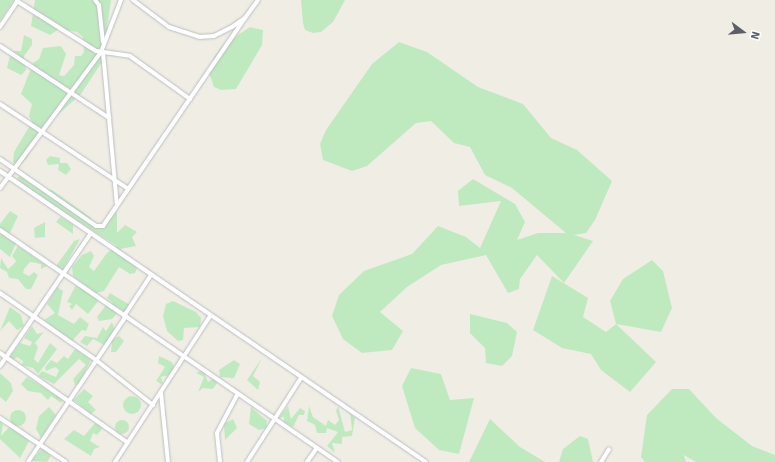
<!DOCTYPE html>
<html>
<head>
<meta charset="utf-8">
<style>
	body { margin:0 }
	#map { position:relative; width:775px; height:462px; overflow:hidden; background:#f0eee4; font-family:Signika,sans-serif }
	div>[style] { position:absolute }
	.green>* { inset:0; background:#bfeac0 }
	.round { border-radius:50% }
	.roads { filter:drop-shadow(0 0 1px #bcbec4) drop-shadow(0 0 1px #bcbec4) }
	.street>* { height:4px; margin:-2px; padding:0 2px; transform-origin:2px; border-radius:2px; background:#fff }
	span { translate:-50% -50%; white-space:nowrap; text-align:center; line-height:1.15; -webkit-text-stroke:3.5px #fff; paint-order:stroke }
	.north { position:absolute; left:723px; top:12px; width:40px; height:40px; -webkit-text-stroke:3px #fff; paint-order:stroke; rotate:106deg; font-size:11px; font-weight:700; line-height:16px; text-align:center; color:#5c6066 }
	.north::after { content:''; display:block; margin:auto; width:14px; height:18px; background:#5c6066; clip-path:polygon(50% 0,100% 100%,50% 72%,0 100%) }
</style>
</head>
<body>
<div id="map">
	<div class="green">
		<div style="clip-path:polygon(0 0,14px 0,0 21px)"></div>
		<div style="clip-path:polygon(35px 0,111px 0,102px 62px,81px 94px,45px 126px,27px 158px,18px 166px,13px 162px,14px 152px,32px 122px,29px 116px,32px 104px,21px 94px,33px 63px,39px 59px,43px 48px,61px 46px,66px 54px,59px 75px,64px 76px,74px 65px,75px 56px,81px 56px,84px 52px,83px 37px,77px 32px,59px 29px,50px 35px,31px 26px)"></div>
		<div style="clip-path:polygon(301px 0,345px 0,333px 22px,321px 32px,313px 33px,305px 30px,303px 23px)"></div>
		<div style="clip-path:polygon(250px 27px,263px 30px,262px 45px,236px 89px,221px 90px,214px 87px,209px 73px,214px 57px,222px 46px)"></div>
		<div style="clip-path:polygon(24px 35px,32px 39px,32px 45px,24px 56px,26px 70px,21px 75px,7px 68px,11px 51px,21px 51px)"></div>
		<div style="clip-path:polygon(399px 42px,427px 52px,478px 87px,523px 104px,551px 138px,577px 150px,612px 181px,595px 220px,586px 233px,574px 235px,593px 241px,564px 283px,537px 255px,520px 279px,519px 289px,508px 293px,486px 255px,441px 265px,407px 287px,380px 312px,403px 331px,392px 350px,362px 353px,343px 339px,332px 316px,339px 295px,364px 271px,412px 254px,438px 226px,466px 237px,480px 248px,501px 201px,459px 206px,458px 191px,473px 179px,515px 204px,525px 222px,517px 240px,538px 233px,566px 233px,512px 188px,485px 175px,470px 147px,454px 143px,431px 121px,416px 123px,367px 166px,352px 171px,323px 160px,320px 144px,326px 130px,372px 64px)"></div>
		<div style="clip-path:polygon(50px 156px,60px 158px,60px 163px,67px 163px,71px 169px,66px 175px,58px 170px,59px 164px,48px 165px,46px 160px)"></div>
		<div style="clip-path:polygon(23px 173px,41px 190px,52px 190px,90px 217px,95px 226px,109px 222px,117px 210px,117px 233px,125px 225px,137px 232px,132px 237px,136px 246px,120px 249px,137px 268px,135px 273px,130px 274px,119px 267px,104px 291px,96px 293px,73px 276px,72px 267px,82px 255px,91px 251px,94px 256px,89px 267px,94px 271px,107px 253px,117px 246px,27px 188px,17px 178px)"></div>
		<div style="clip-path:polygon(10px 211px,18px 216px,9px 235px,0 231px,0 224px)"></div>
		<div style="clip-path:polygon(60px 217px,73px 224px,73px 234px,56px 222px)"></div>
		<div style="clip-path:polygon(45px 222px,45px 237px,35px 238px,34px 228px)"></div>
		<div style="clip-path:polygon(0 232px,16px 243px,10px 257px,0 249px)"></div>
		<div style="clip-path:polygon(80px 239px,63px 269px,56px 266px,74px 241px)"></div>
		<div style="clip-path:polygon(18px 246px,47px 266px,41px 269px,41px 264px,30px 262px,24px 269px,23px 273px,29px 276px,34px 272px,38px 275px,31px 289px,26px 289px,18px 279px,9px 278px,7px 272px,0 268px,1px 258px,8px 269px,14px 264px,16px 261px,12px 256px)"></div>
		<div style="clip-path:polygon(652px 260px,663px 271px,672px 308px,661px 332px,616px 324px,656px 362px,630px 392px,601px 370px,591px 354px,562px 348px,533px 330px,552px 276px,588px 298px,583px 317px,606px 332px,616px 324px,610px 301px,623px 279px)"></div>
		<div style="clip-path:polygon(76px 285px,99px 300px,88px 314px,76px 304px,72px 310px,69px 306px,72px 304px,67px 302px)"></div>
		<div style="clip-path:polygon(57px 287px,63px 291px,58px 315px,74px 324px,80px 317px,89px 324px,86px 331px,82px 330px,72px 341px,44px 320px,55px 313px,47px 304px)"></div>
		<div style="clip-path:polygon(110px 293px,130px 305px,124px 312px,115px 305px,120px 310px,112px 319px,99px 321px,97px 317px,106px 305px,113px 303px,107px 298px)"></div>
		<div style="clip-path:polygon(173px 301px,196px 312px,201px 318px,200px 327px,184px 328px,183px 340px,178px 341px,167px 331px,163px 316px,166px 304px)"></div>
		<div style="clip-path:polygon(10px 307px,21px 315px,24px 326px,17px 330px,9px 321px,0 331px)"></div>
		<div style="clip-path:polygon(470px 314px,507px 323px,517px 332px,512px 356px,502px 366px,486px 363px,485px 348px,470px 333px)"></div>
		<div style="clip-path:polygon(112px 322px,116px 333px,112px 340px,119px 336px,124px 341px,116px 352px,111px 352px,112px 342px,108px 347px,93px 339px,87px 346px,80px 342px,85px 336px,97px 338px,103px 327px,106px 331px)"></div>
		<div style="clip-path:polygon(32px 326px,37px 334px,44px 332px,35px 343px,38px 347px,34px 359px,38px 363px,50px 343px,57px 349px,38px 374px,33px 368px,22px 365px,23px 361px,17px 357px,13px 360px,10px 357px,20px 343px,30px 346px,32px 342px,24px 338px)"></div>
		<div style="clip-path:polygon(75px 349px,91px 360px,79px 383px,75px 385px,73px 379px,86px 365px,79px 359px,54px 384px,38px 376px,42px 371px,56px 377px,59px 370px,55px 367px,46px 371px,45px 367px,51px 360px,57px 363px,64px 356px,68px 359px)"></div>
		<div style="clip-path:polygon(159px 356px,172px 362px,174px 367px,170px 375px,161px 377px,163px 385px,156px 381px,165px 367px,158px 363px)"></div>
		<div style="clip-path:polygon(262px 358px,253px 376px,260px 382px,258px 390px,247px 380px)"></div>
		<div style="clip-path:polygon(234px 360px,240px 364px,234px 378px,220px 377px,219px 370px)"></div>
		<div style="clip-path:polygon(411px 368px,441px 374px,450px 400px,474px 398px,459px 454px,439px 450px,415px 428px,402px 386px)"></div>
		<div style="clip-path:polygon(203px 370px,208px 382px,214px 378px,217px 383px,213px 389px,203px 388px,198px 392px,204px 377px,196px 373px)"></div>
		<div style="clip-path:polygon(0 373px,11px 383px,13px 391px,6px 402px,0 397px)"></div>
		<div style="clip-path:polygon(27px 377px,63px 400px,61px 403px,51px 396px,48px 400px,41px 393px,28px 391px,21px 384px)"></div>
		<div style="clip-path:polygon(84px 389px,93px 396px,88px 402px,96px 410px,91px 414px,74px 400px)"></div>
		<div style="clip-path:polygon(672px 389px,689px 389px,716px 418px,752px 446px,775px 455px,775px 462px,696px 462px,684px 455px,686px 462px,645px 462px,641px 457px,647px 415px)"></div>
		<div class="round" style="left:123px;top:396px;width:18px;height:18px"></div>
		<div style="clip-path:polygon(288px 406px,291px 419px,300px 408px,305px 411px,304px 415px,299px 415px,293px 427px,284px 422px,284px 417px,279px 418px)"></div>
		<div style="clip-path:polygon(309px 406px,313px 417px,326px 426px,328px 420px,335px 425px,339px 420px,336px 411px,338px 406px,345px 432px,352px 430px,350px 413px,355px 418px,352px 436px,342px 437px,342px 444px,332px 443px,335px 453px,327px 446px,338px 432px,327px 428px,326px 433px,317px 433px,315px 425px,307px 421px)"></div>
		<div style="clip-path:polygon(49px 407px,56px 415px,41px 438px,36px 429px,39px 416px)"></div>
		<div style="clip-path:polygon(251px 407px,267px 421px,266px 428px,259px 430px,249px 424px)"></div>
		<div class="round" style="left:10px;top:410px;width:16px;height:16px"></div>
		<div style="clip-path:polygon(233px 419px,237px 428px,225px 440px,224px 424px)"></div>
		<div style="clip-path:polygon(490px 419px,520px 447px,545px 462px,469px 462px)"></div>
		<div class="round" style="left:115px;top:420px;width:14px;height:14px"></div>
		<div style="clip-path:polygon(0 421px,3px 424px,1px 436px,11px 425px,29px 441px,20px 458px,0 439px)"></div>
		<div style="clip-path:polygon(96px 422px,102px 429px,97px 435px,93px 433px,90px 441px,100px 447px,94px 449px,91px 456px,64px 439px,74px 430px,84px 436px)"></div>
		<div style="clip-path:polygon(580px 436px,588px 439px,593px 462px,559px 462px,563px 449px)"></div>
		<div style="clip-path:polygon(44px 447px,51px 456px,47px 462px,31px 461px)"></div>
	</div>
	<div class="roads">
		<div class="street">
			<div style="left:95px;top:0;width:6px;rotate:51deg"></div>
			<div style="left:99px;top:5px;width:37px;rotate:84deg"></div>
			<div style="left:133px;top:0;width:45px;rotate:36.9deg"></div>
			<div style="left:169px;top:27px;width:32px;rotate:18deg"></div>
			<div style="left:199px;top:37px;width:15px;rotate:-4deg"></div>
			<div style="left:214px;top:36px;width:20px;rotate:-27deg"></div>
			<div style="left:232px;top:27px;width:16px;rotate:-35deg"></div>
			<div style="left:245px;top:18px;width:22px;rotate:-54deg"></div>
			<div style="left:17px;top:1px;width:93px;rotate:32.3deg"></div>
			<div style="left:96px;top:51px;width:34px;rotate:8deg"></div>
			<div style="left:130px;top:56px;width:74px;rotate:35.6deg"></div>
			<div style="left:0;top:27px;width:32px;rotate:-56deg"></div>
			<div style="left:0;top:46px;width:131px;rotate:33.4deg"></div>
			<div style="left:103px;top:52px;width:154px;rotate:84.8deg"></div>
			<div style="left:0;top:104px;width:152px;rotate:33.5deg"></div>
			<div style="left:0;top:159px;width:117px;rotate:34.9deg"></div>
			<div style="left:96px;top:226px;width:7px"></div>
			<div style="left:103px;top:226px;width:252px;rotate:-55.7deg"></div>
			<div style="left:0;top:171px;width:516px;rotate:34.34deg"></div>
			<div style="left:0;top:188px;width:169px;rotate:-53.4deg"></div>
			<div style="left:101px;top:52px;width:56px;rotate:-69deg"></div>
			<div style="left:0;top:230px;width:410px;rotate:34.5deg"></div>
			<div style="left:0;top:293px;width:117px;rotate:34.9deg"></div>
			<div style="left:96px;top:360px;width:73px;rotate:38.3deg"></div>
			<div style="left:124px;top:316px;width:49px;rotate:-56.6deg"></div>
			<div style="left:0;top:353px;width:156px;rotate:35.1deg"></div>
			<div style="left:0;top:366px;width:161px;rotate:-55.6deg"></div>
			<div style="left:161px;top:393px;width:69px;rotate:84.2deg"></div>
			<div style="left:0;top:418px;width:79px;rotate:33.7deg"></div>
			<div style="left:28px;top:462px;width:176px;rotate:-56.1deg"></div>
			<div style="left:115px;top:462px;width:174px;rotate:-56.9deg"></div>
			<div style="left:220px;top:462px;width:29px;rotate:-96deg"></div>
			<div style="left:217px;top:433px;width:43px;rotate:-62.2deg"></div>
			<div style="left:247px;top:462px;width:100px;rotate:-57.3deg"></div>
			<div style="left:307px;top:462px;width:16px;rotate:-55deg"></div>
			<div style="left:601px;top:462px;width:15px;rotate:-58deg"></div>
		</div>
	</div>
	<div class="north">N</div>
</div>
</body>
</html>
